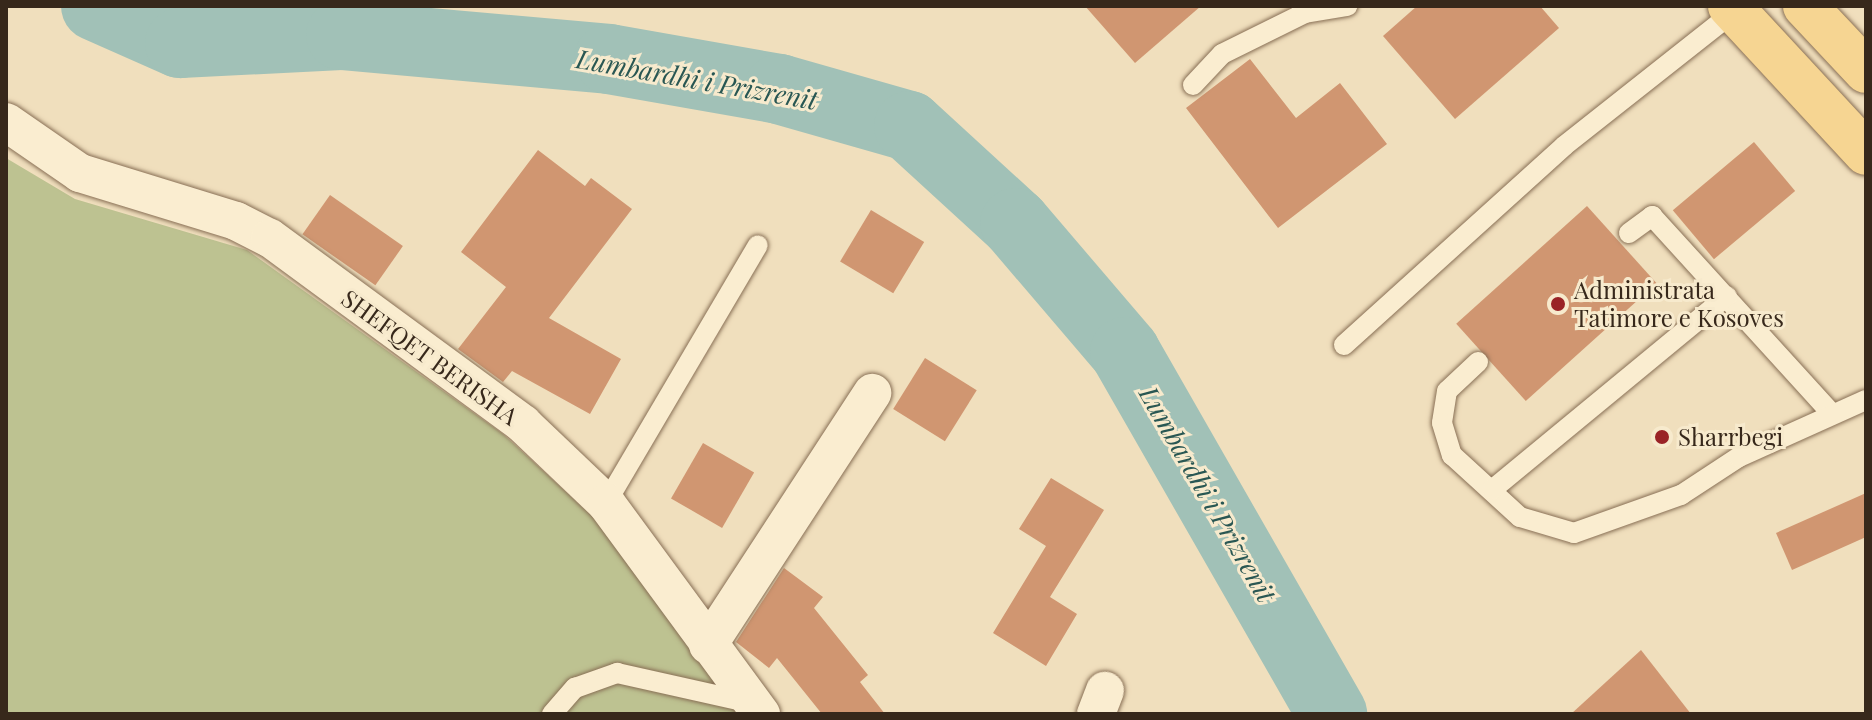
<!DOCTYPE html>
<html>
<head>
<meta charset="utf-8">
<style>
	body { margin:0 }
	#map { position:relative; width:1872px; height:720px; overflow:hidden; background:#f0dfbd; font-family:"Playfair Display",serif }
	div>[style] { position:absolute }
	.cemetery>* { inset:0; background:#bdc291 }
	.river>* { height:70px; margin:-35px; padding:0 35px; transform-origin:35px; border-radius:35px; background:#a1c1b7 }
	.building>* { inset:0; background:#d09671; transform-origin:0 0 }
	.roads { filter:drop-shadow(0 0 2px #886f55) drop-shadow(0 0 2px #886f55) }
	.lane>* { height:20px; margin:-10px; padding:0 10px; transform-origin:10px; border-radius:10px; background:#faedd0 }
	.street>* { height:38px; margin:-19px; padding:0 19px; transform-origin:19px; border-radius:19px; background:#faedd0 }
	.primary>* { height:44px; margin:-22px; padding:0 22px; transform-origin:22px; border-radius:22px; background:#f6d592 }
	.dots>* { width:22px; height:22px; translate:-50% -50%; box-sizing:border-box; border:4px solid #f7eacd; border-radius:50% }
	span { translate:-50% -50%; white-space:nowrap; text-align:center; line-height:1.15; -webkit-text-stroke:6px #f7eacd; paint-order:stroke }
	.poi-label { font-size:24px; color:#37281b }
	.left { translate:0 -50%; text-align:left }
	.street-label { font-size:24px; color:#37281b }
	.water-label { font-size:26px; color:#295753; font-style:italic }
	.frame { position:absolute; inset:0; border:8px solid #37281b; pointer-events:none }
</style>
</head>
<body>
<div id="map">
	<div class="cemetery">
		<div style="clip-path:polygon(6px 158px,75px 199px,247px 250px,503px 434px,590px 514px,746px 714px,6px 714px)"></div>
	</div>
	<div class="river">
		<div style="left:96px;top:6px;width:92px;rotate:23.8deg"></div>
		<div style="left:180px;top:43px;width:161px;rotate:-2.8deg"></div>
		<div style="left:341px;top:35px;width:269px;rotate:5.1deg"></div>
		<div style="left:609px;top:59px;width:173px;rotate:10deg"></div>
		<div style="left:779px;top:89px;width:135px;rotate:15.9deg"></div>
		<div style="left:909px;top:126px;width:144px;rotate:42.5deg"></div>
		<div style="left:1015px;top:223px;width:170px;rotate:49.5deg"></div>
		<div style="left:1125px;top:352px;width:417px;rotate:60.2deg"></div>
	</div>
	<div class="building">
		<div style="clip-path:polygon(1085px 6px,1201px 6px,1135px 63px)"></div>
		<div style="clip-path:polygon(1417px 6px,1540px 6px,1559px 28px,1455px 119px,1383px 36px)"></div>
		<div style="clip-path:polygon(1250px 59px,1296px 118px,1340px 83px,1387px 144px,1278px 228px,1186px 108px)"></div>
		<div style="left:1754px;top:142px;width:64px;height:106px;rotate:50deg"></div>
		<div style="clip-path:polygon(538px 150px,585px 186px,591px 178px,632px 209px,549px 318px,621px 359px,590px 414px,512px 371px,503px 382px,458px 349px,506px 287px,461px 252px)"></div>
		<div style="left:330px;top:195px;width:89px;height:48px;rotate:35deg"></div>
		<div style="left:1587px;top:206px;width:104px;height:176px;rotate:48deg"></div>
		<div style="left:871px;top:210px;width:62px;height:60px;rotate:31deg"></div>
		<div style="left:925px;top:358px;width:61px;height:60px;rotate:32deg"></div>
		<div style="left:703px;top:443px;width:59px;height:64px;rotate:30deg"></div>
		<div style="clip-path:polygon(1051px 478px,1104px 510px,1050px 597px,1077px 614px,1046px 666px,993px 633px,1046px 546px,1019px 529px)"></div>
		<div style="clip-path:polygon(1866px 493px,1866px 537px,1792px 570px,1776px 533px)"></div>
		<div style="clip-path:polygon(784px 568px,823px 597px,814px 608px,868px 675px,860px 682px,885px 714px,822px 714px,777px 658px,769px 668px,736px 642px)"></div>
		<div style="clip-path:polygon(1641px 650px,1691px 714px,1571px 714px)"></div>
	</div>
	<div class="roads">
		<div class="lane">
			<div style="left:1193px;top:85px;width:42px;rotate:-46.9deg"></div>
			<div style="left:1222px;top:54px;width:93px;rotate:-26.3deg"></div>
			<div style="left:1305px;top:13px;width:43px;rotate:-9.5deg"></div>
			<div style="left:1629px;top:233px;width:29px;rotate:-36deg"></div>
			<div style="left:1652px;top:216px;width:268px;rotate:47.7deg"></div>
			<div style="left:1344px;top:345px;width:297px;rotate:-42.1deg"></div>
			<div style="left:1564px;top:146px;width:218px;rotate:-38.3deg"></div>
			<div style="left:1478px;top:362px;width:42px;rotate:136.9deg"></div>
			<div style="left:1447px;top:391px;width:32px;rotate:99deg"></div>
			<div style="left:1442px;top:423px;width:34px;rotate:73deg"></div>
			<div style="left:1452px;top:455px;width:92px;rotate:42.4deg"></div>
			<div style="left:1520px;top:517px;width:56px;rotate:16.5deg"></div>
			<div style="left:1574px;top:533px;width:114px;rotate:-19.6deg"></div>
			<div style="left:1681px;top:495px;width:69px;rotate:-33.2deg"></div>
			<div style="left:1739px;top:457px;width:139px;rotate:-24.2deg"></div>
			<div style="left:1493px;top:489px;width:303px;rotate:-39.5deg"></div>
			<div style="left:606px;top:503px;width:299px;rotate:-59.5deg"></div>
			<div style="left:552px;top:714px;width:35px;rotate:-49deg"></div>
			<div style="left:575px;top:688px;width:45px;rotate:-19.7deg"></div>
			<div style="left:617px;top:673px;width:133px;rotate:12.6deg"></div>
		</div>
		<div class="street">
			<div style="left:6px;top:122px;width:90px;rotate:34.6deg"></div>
			<div style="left:80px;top:173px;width:163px;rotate:17.1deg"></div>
			<div style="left:236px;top:221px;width:38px;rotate:27deg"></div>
			<div style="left:270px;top:238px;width:314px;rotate:36.3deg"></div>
			<div style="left:523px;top:424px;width:115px;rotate:43.6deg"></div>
			<div style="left:606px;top:503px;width:262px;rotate:53.7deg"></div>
			<div style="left:708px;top:645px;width:301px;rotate:-56.9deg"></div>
			<div style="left:1096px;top:714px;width:25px;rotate:-69deg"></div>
		</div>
		<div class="primary">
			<div style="left:1730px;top:6px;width:200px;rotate:47.2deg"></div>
			<div style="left:1805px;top:6px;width:89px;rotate:46.8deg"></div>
		</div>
	</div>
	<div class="dots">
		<div style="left:1558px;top:304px;background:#9a2326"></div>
		<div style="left:1662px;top:437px;background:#9a2326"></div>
	</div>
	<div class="poi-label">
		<span class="left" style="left:1574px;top:304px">Administrata<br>Tatimore e Kosoves</span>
		<span class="left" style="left:1678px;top:437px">Sharrbegi</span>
	</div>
	<div class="street-label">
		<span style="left:430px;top:357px;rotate:36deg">SHEFQET BERISHA</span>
	</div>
	<div class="water-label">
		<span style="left:697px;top:79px;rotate:10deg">Lumbardhi i Prizrenit</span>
		<span style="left:1208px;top:494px;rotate:60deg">Lumbardhi i Prizrenit</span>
	</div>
	<div class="frame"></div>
</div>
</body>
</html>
